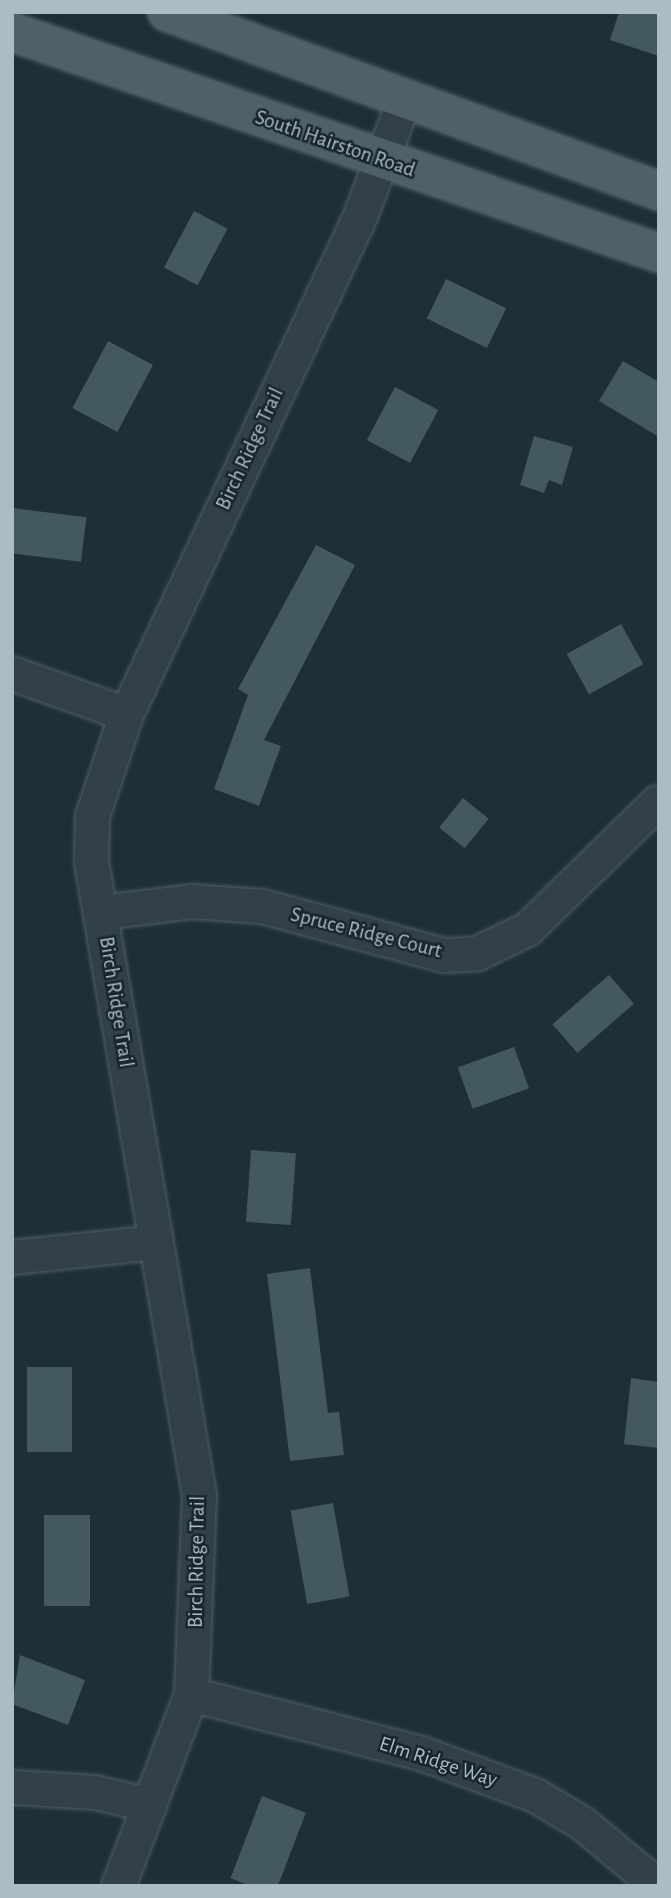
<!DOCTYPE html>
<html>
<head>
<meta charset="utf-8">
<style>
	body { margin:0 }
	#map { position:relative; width:671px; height:1898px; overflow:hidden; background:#1e2f38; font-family:"Alegreya Sans",sans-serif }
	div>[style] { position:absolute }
	.building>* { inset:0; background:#445862; transform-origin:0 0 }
	.roads { filter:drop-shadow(0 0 2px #4f5e67) drop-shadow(0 0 2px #4f5e67) }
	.minor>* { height:33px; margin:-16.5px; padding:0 16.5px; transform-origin:16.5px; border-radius:16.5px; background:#324048 }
	.primary>* { height:38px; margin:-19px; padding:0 19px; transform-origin:19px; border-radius:19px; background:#4f6069 }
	span { translate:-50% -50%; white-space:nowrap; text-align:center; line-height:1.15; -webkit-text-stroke:5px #17252d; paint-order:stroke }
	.street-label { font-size:21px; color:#acbcc6 }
	.frame { position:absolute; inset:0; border:14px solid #acbcc6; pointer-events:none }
</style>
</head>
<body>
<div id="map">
	<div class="building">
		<div style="clip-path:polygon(619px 12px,659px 12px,659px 56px,610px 40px)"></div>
		<div style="left:194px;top:211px;width:38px;height:64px;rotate:28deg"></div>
		<div style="left:446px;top:279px;width:67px;height:44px;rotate:26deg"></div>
		<div style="left:108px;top:341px;width:51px;height:76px;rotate:28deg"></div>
		<div style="clip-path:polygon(623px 361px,659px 382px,659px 437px,599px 401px)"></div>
		<div style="left:395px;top:387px;width:49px;height:60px;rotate:28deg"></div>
		<div style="clip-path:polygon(534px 436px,573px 447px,562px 485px,549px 480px,544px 493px,520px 485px)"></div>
		<div style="left:12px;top:508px;width:75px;height:45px;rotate:7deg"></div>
		<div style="clip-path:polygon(316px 545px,355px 565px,264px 740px,281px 746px,259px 806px,214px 789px,248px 695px,238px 689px)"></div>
		<div style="left:621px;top:624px;width:46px;height:62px;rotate:61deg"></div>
		<div style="left:463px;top:798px;width:33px;height:38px;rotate:39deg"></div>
		<div style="left:609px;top:975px;width:38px;height:75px;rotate:49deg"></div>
		<div style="left:514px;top:1047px;width:44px;height:60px;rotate:70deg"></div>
		<div style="left:251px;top:1150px;width:45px;height:72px;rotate:4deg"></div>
		<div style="clip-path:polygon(310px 1268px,328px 1413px,339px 1412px,344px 1455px,290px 1461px,267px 1274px)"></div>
		<div style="left:27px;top:1367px;width:45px;height:85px"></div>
		<div style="clip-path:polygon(631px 1378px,659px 1382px,659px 1448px,624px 1444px)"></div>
		<div style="left:333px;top:1503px;width:95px;height:43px;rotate:80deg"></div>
		<div style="left:44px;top:1515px;width:46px;height:91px"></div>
		<div style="clip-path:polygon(20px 1655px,85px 1680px,68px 1725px,12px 1704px)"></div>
		<div style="left:262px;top:1796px;width:47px;height:88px;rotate:21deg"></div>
	</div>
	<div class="roads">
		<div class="minor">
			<div style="left:12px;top:673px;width:121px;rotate:19.8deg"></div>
			<div style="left:102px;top:912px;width:90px;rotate:-7deg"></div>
			<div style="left:191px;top:901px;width:71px;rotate:4deg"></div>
			<div style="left:262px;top:906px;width:188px;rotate:15.1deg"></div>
			<div style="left:444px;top:955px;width:33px;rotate:-3deg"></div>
			<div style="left:477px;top:953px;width:55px;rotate:-25.6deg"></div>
			<div style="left:527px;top:929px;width:182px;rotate:-44.3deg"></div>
			<div style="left:12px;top:1257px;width:143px;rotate:-6deg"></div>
			<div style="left:191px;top:1694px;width:237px;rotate:14.4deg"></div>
			<div style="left:421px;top:1753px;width:121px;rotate:20.2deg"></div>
			<div style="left:535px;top:1795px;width:55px;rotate:30.8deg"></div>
			<div style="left:582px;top:1823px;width:99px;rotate:39.7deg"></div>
			<div style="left:12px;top:1787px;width:83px;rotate:3.4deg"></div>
			<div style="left:95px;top:1792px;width:56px;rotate:13.5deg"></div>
			<div style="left:118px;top:1886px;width:205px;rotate:-69.2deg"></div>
			<div style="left:191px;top:1694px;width:199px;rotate:-87.7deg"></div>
			<div style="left:199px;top:1495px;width:643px;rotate:-99.67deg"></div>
			<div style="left:91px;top:861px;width:45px;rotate:-88.7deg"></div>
			<div style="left:92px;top:816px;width:108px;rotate:-71.6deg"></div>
			<div style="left:126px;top:714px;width:548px;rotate:-64.84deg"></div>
			<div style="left:359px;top:218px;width:126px;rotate:-69.1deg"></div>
		</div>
		<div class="primary">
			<div style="left:167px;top:12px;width:524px;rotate:19.99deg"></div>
			<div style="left:12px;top:32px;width:684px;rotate:18.86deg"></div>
		</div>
	</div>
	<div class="street-label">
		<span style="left:335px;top:144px;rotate:19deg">South Hairston Road</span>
		<span style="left:250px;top:449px;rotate:-65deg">Birch Ridge Trail</span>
		<span style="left:366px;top:933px;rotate:14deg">Spruce Ridge Court</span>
		<span style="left:116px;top:1002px;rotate:81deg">Birch Ridge Trail</span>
		<span style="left:197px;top:1562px;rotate:-89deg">Birch Ridge Trail</span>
		<span style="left:438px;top:1762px;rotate:18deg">Elm Ridge Way</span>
	</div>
	<div class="frame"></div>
</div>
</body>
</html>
